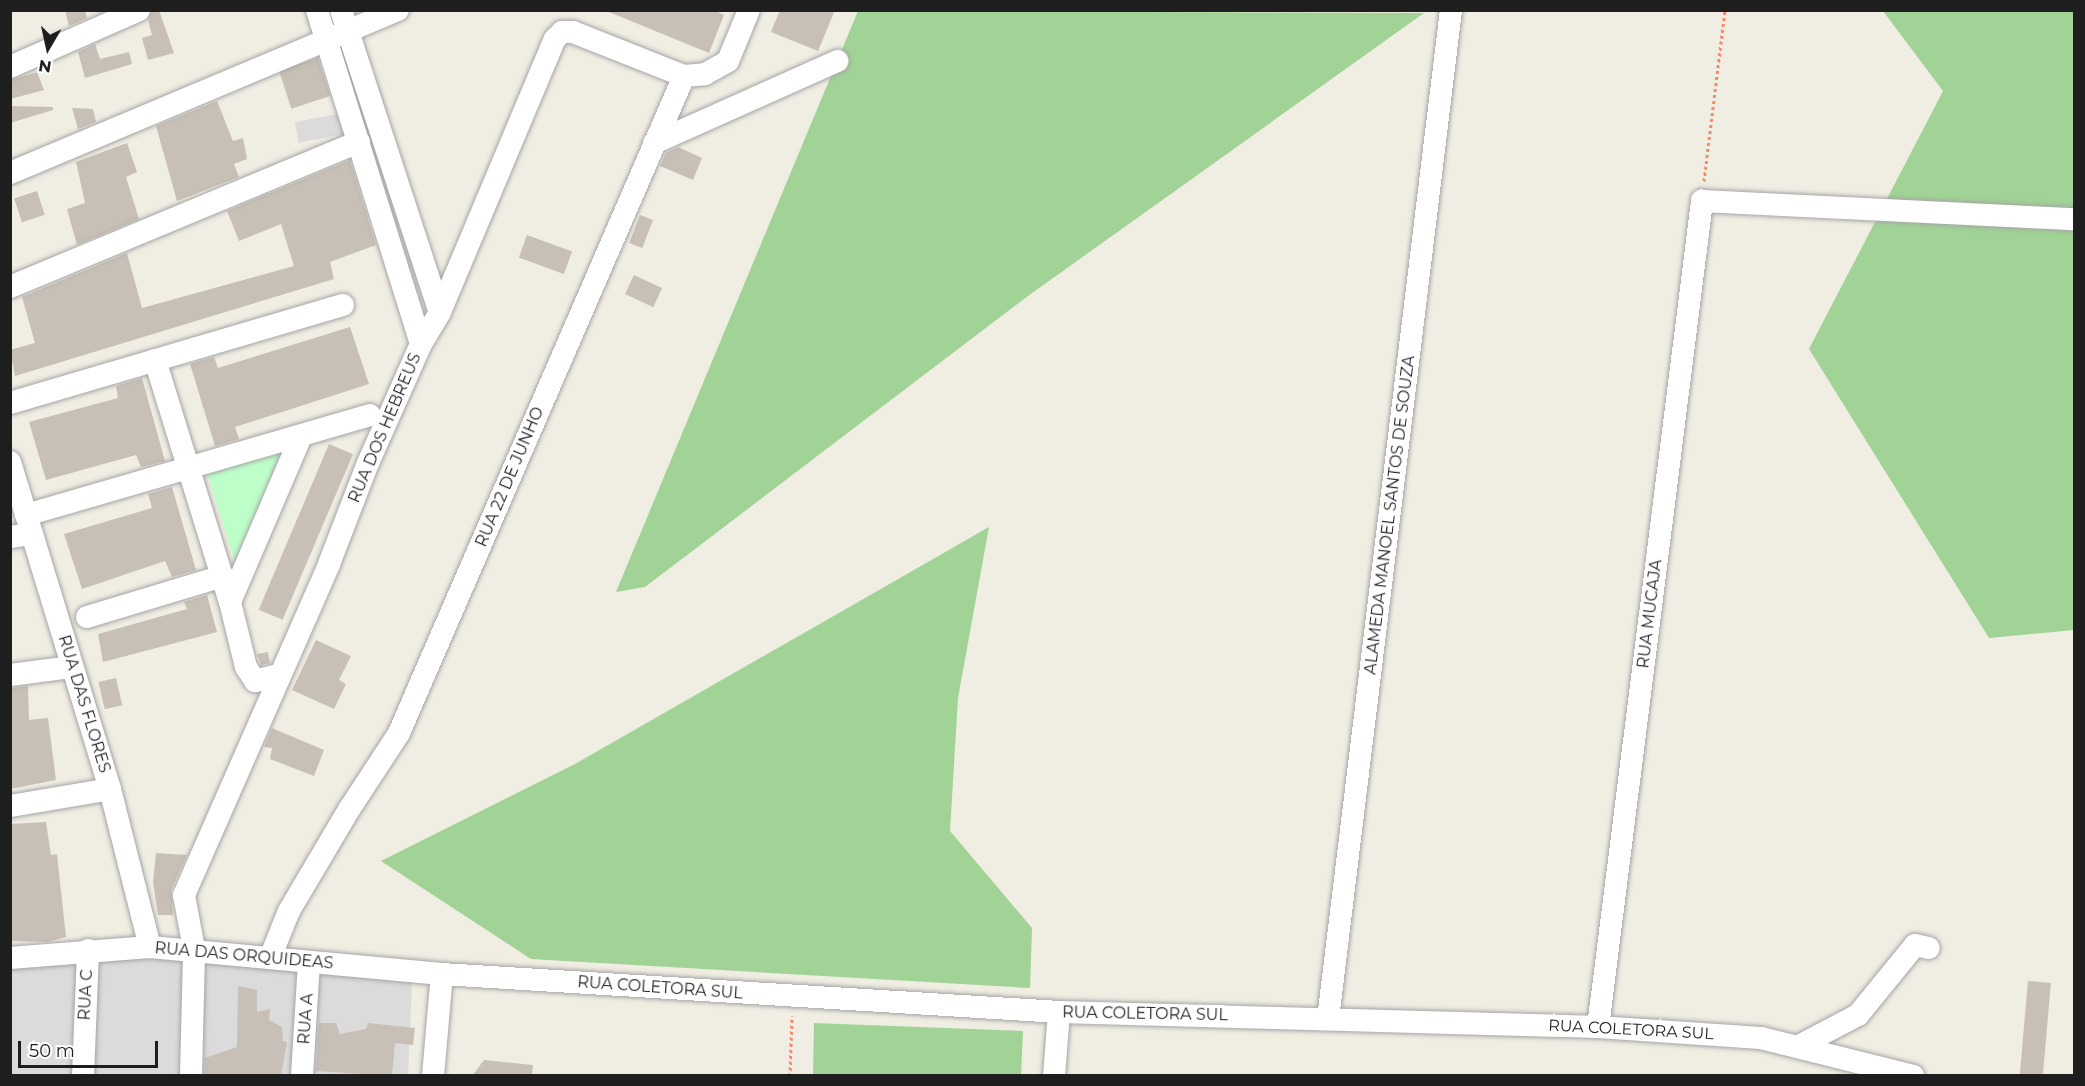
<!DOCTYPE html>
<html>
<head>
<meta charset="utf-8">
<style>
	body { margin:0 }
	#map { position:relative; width:2085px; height:1086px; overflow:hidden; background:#f0ede3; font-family:Montserrat,sans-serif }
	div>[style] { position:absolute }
	.residential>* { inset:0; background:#dcdbdb; transform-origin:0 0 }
	.forest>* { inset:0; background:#a0d395 }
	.park>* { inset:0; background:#bdfec9 }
	.building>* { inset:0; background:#c8c0b6; transform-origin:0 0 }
	.path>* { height:3px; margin-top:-1.5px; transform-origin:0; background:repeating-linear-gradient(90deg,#ff8765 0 3px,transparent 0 6px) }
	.roads { filter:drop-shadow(0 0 2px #a5a5a5) drop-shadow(0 0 2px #a5a5a5) }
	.minor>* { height:22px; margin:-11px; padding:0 11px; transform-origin:11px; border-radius:11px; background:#fff }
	span { translate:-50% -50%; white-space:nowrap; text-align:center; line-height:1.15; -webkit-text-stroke:6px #fff; paint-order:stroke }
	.street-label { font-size:16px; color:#1e1e1e }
	.frame { position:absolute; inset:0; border:12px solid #1e1e1e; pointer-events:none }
	.north { position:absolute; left:18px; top:18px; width:60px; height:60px; -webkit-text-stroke:4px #fff; paint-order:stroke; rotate:189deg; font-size:16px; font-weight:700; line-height:24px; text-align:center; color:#1e1e1e }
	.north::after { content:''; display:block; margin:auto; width:21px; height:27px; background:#1e1e1e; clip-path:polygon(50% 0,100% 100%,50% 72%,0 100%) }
	.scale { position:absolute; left:18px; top:1041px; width:140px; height:27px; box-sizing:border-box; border:3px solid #1e1e1e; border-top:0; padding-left:8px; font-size:18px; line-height:21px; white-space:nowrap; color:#1e1e1e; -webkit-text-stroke:4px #fff; paint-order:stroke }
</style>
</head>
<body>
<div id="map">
	<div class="residential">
		<div style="left:342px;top:113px;width:21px;height:48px;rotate:79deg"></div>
		<div style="clip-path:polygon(148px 948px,412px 982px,408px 1075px,11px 1076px,11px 965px)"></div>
	</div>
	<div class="forest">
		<div style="clip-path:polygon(858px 11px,1424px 13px,1028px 296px,645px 587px,616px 592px)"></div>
		<div style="clip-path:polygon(1883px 11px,2074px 11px,2074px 630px,1989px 638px,1809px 349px,1943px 91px)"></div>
		<div style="clip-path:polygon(989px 527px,958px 698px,950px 831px,1032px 928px,1030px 988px,531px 959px,381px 861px,575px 764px)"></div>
		<div style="clip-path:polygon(814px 1023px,1023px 1031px,1021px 1075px,813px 1075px)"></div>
	</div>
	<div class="park">
		<div style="clip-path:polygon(287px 447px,237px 569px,206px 470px)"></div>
	</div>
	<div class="building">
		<div style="clip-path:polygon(65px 10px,85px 10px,87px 18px,69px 26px)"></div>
		<div style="clip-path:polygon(152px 10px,159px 10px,174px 53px,148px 60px,142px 38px,152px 35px,148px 20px)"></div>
		<div style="clip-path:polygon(604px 10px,714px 10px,724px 15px,709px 53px)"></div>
		<div style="clip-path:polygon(780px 10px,835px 10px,818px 51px,771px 32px)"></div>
		<div style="clip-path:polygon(95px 44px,100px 59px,129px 52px,132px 64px,85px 78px,78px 52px)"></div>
		<div style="left:318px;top:58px;width:40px;height:41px;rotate:72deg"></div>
		<div style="clip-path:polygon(37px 72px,44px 90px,10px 99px,10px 80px)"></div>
		<div style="clip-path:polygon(217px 101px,233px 141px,243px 138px,247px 159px,234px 164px,239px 177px,177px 201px,156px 126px)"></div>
		<div style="clip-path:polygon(10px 106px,53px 107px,53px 110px,10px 123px)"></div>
		<div style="clip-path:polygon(72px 108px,93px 109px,96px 122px,78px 129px)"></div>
		<div style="clip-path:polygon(127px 143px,137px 172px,126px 177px,139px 219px,77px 245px,67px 209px,85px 203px,76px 162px)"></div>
		<div style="clip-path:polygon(678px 147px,702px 158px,693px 180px,660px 166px,666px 153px)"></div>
		<div style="clip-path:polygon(350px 160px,376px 245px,330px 262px,334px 279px,15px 376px,10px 350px,35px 343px,22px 297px,127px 253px,142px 308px,294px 266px,281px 224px,239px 241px,227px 211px)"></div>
		<div style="left:37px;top:191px;width:25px;height:24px;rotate:72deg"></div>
		<div style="left:640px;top:215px;width:14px;height:30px;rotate:21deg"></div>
		<div style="left:527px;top:235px;width:48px;height:24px;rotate:20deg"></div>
		<div style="left:634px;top:275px;width:31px;height:21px;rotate:25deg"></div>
		<div style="clip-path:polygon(350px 327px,369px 384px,235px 427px,239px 439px,215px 446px,190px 364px,214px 357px,218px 368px)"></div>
		<div style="clip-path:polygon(142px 378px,165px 461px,141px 467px,136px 455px,46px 480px,29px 422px,118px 398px,116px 386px)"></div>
		<div style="left:329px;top:444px;width:26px;height:180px;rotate:23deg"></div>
		<div style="clip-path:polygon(172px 487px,196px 570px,172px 577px,165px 561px,82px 589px,64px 534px,152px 508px,148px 494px)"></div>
		<div style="clip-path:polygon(207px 595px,217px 632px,103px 662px,98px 634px,187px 609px,184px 602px)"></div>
		<div style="clip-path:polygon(316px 640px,351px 656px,339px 680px,346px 684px,334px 709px,292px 690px)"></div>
		<div style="clip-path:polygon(268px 652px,270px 663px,261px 665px,257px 654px)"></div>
		<div style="left:116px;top:678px;width:28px;height:18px;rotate:77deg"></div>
		<div style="clip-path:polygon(28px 686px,29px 720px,48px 718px,56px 780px,10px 789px,10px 688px)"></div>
		<div style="clip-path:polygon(272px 728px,324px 750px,314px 776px,270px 759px,272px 748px,264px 747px)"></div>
		<div style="clip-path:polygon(46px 822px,51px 855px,57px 854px,66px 937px,48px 942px,10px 941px,10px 824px)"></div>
		<div style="clip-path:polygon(156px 853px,187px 855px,171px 890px,173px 915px,158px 915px,153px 882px)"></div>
		<div style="left:2028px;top:981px;width:23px;height:96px;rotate:5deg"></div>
		<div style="clip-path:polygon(238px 986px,257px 990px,257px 1012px,270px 1009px,269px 1020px,282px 1027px,283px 1041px,287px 1042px,281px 1076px,205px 1076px,205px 1058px,237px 1047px)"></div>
		<div style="clip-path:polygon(319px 1023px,336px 1023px,340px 1034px,366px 1029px,368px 1023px,415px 1028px,413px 1045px,395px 1043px,392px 1076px,316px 1071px)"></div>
		<div style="clip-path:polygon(484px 1060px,533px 1065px,532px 1076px,472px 1076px)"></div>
	</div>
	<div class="path">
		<div style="left:1704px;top:181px;width:172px;rotate:-83deg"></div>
		<div style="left:790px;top:1076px;width:60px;rotate:-88.1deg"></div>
	</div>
	<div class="roads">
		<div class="minor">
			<div style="left:317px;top:10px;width:350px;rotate:72.7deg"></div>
			<div style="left:341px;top:10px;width:318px;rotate:71.9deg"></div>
			<div style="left:10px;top:67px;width:141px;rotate:-23.8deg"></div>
			<div style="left:654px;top:143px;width:201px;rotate:-24.1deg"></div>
			<div style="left:10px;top:173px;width:421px;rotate:-22.8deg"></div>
			<div style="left:10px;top:287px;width:378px;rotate:-22.6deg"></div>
			<div style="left:155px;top:360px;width:253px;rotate:72.8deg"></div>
			<div style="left:230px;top:602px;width:67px;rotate:76.2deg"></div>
			<div style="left:246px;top:667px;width:17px;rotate:57deg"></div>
			<div style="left:255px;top:681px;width:23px;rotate:-15deg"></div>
			<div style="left:10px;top:403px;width:347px;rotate:-16.4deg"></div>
			<div style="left:10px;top:462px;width:342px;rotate:73deg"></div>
			<div style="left:110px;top:789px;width:163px;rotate:75.8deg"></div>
			<div style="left:26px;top:515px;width:358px;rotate:-16.2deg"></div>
			<div style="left:10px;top:537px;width:22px;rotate:-8deg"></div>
			<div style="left:230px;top:602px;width:181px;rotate:-66.8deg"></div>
			<div style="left:87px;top:617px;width:142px;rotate:-16.8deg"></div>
			<div style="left:10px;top:675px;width:63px;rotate:-7.4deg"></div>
			<div style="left:10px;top:806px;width:101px;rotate:-9.6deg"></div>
			<div style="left:10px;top:958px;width:140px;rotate:-4.5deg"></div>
			<div style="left:150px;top:947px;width:293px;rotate:5.3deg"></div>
			<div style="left:442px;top:974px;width:618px;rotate:3.52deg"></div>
			<div style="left:1059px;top:1012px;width:539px;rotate:1.59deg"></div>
			<div style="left:1598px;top:1027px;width:163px;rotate:3.9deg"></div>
			<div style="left:1761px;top:1038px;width:157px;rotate:14deg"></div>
			<div style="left:270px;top:958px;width:51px;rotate:-68deg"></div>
			<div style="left:289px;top:911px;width:120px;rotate:-59.4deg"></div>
			<div style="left:350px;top:808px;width:90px;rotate:-56.8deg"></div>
			<div style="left:399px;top:733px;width:716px;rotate:-66.55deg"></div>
			<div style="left:684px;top:76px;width:21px;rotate:-5deg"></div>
			<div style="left:705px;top:74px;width:26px;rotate:-29deg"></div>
			<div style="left:728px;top:61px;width:55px;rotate:-67.6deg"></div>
			<div style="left:1328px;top:1019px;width:1016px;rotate:-83.05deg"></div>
			<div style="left:1598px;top:1027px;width:833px;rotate:-82.82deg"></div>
			<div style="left:1702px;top:201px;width:372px;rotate:2.8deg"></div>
			<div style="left:1799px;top:1046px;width:67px;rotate:-27.7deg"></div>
			<div style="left:1858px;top:1015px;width:90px;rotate:-50.8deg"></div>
			<div style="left:1915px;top:945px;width:14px;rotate:12deg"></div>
			<div style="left:83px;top:1076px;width:126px;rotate:-87.7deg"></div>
			<div style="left:191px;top:1076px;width:127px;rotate:-88.6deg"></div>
			<div style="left:194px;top:949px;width:55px;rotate:-100.5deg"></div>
			<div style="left:184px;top:895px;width:361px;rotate:-66.3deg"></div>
			<div style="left:329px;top:564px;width:108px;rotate:-68.9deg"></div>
			<div style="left:368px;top:463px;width:130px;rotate:-66deg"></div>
			<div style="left:421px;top:344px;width:37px;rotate:-59deg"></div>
			<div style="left:440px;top:312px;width:296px;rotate:-67.2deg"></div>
			<div style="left:555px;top:39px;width:10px;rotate:-45deg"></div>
			<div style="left:562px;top:32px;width:11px"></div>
			<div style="left:573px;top:32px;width:119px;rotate:21.6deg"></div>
			<div style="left:302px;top:1076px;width:113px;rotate:-86.5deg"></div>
			<div style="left:433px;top:1076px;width:102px;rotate:-85deg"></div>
			<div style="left:1054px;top:1076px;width:64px;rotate:-85.5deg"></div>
		</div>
	</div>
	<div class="street-label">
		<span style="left:385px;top:428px;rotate:-67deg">RUA DOS HEBREUS</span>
		<span style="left:510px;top:477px;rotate:-67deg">RUA 22 DE JUNHO</span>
		<span style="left:1390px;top:515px;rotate:-83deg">ALAMEDA MANOEL SANTOS DE SOUZA</span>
		<span style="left:1650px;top:614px;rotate:-83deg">RUA MUCAJA</span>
		<span style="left:84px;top:704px;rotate:73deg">RUA DAS FLORES</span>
		<span style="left:244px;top:956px;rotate:5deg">RUA DAS ORQUIDEAS</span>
		<span style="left:660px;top:988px;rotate:4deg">RUA COLETORA SUL</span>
		<span style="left:86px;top:995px;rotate:-87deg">RUA C</span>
		<span style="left:1145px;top:1014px;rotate:1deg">RUA COLETORA SUL</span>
		<span style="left:306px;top:1019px;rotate:-86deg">RUA A</span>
		<span style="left:1631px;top:1030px;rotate:3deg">RUA COLETORA SUL</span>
	</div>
	<div class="frame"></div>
	<div class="north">N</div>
	<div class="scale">50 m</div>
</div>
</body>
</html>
